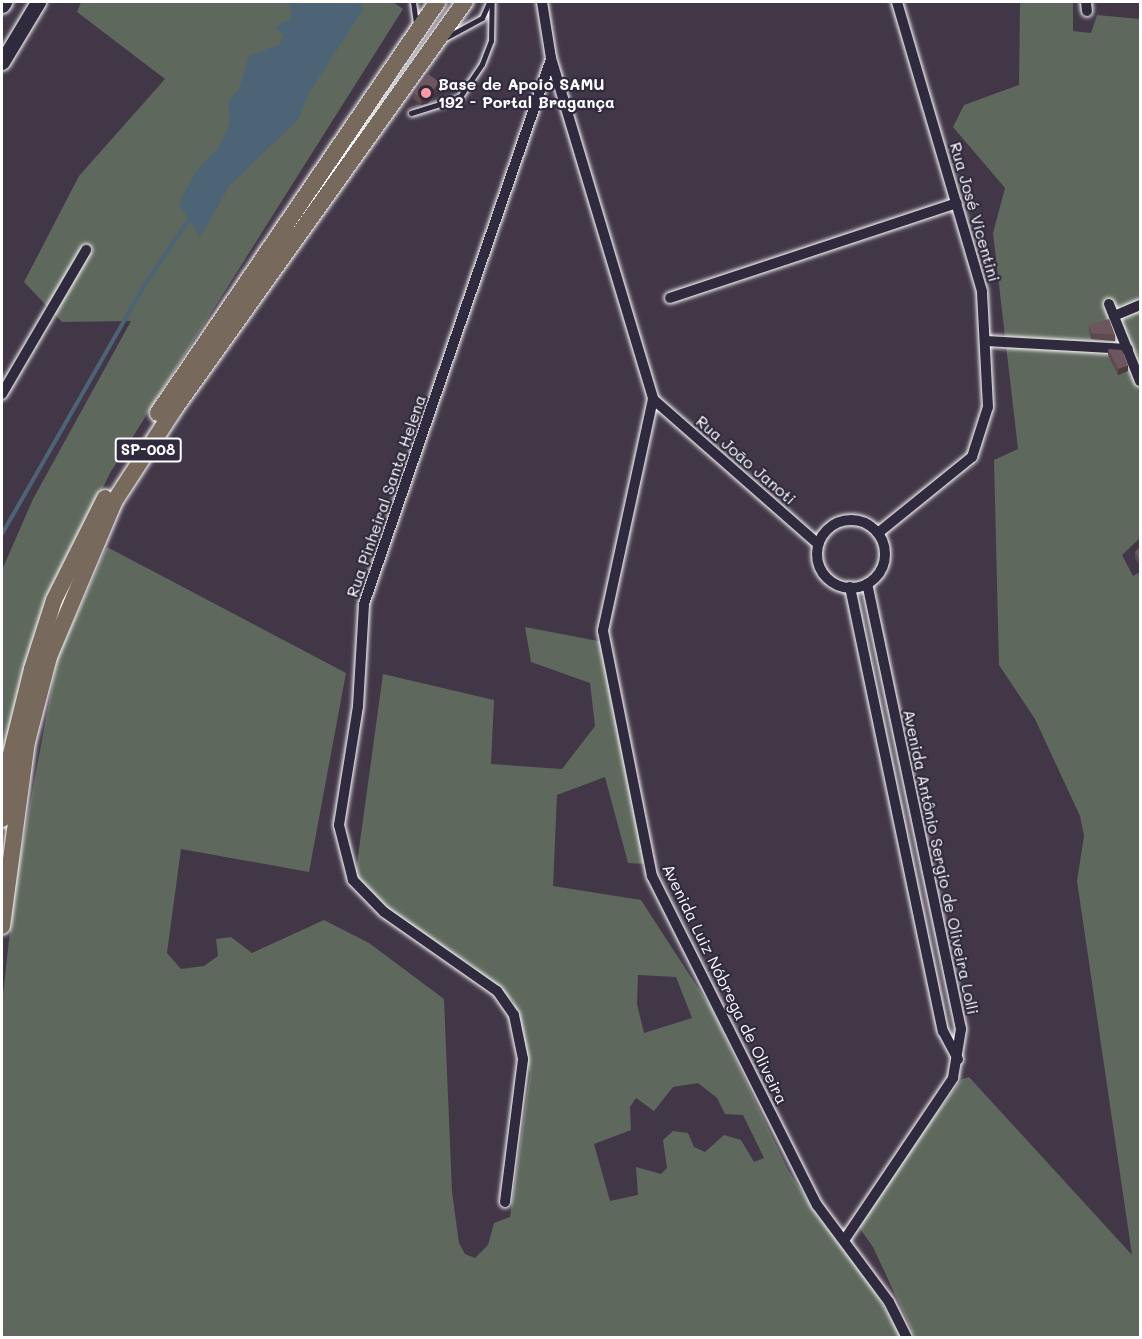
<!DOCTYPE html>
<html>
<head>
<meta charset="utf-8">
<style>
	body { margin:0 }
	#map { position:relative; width:1142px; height:1339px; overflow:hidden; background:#423747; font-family:Mali,sans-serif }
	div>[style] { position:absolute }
	.green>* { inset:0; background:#5e685c }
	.water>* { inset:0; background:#4c6476 }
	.stream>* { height:4px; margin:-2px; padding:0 2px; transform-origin:2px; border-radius:2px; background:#4c6476 }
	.roads { filter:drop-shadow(0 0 2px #fff) drop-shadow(0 0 2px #fff) }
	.lane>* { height:5px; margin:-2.5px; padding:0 2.5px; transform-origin:2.5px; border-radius:2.5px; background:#2f2a3d }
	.street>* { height:10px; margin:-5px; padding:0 5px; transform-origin:5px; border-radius:5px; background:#2f2a3d }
	.street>.ring { margin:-5px; padding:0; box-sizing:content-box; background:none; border:10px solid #2f2a3d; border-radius:50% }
	.secondary>* { height:15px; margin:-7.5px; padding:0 7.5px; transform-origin:7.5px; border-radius:7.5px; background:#2f2a3d }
	.primary>* { height:16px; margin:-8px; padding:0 8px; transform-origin:8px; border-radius:8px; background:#77695c }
	.wall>* { inset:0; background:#5e4a50 }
	.shaded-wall>* { inset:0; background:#4c3c41 }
	.building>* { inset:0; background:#6d565d }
	.dots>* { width:16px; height:16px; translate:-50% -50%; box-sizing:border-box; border:3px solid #2f2a3d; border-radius:50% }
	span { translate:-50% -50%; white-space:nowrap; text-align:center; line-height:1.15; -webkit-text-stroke:4.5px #2f2a3d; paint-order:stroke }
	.shield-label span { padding:2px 4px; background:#2f2a3d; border:2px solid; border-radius:4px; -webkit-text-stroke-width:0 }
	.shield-label { font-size:15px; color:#fff; font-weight:700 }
	.poi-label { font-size:16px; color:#fff; font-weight:700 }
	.left { translate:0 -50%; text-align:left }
	.street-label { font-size:16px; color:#fff }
	.frame { position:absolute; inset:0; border:3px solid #fff; pointer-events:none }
</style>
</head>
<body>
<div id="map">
	<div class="green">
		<div style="clip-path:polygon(81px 2px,393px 2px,403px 9px,110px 473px,48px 603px,2px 780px,2px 570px,33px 499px,131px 321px,62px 322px,24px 282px,79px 176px,165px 79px,77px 12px)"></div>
		<div style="clip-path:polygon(1020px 2px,1073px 2px,1073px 31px,1091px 33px,1097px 15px,1140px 19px,1140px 538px,1122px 555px,1133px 576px,1140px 572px,1140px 1337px,915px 1337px,873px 1247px,856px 1223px,962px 1079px,969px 1077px,1132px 1255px,1077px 881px,1084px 836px,1080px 816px,1035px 719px,999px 665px,994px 460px,1018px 449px,993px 233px,1005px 188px,953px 127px,964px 105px,1019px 85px)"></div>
		<div style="clip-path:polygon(evenodd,107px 547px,346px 673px,309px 872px,181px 849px,167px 953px,181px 969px,204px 966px,218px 956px,216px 939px,231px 937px,252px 953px,324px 920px,369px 943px,444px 999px,452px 1192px,459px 1243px,465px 1254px,475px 1258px,488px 1245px,494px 1223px,510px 1217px,530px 1073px,513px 1001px,471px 965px,385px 910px,355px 878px,383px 674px,494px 700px,491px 764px,562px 769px,595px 726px,590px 683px,531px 662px,525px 627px,603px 642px,646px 864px,628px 863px,605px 777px,557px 795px,553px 886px,641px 900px,711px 1008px,788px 1170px,818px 1217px,867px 1278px,901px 1337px,2px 1338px,2px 1004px,15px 885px,57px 659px,107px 547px,638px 975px,676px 977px,692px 1018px,644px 1033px,637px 1004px,638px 975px,107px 547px,698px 1083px,717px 1098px,725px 1114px,743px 1115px,764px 1158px,754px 1162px,741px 1140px,724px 1135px,705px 1152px,694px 1147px,688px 1133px,673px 1131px,663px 1140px,667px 1168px,661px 1174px,636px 1167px,638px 1195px,610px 1201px,594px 1144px,631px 1130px,630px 1107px,636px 1098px,654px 1111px,673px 1087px,698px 1083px)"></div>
	</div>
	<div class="water">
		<div style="clip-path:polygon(288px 2px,362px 2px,362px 11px,309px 93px,298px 120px,230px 185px,200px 237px,179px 204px,196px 171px,219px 147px,230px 123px,228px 102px,239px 89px,249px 56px,280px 44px,283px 35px,275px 27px,289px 20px,292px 11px)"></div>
	</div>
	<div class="stream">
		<div style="left:2px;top:534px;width:289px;rotate:-60.2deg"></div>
		<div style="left:146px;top:283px;width:82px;rotate:-55.9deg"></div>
	</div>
	<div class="roads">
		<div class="lane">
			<div style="left:413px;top:2px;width:22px;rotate:82deg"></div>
			<div style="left:445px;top:38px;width:42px;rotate:-28.4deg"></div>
			<div style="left:482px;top:18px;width:17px;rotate:-66deg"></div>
			<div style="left:411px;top:113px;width:50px;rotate:-17.4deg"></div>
			<div style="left:459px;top:98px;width:41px;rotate:-55.9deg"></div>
			<div style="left:482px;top:64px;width:25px;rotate:-69deg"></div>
			<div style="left:491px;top:41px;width:39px;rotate:-89deg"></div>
		</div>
		<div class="street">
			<div style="left:542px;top:2px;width:57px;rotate:80.9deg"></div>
			<div style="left:551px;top:58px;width:356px;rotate:73.3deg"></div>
			<div style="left:653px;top:399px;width:237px;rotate:102.2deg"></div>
			<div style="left:603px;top:631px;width:250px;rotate:78.7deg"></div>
			<div style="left:652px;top:876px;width:368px;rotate:63.4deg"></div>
			<div style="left:817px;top:1205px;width:121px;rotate:53.4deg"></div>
			<div style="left:889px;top:1302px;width:40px;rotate:63.4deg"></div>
			<div style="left:1086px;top:2px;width:9px;rotate:84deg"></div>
			<div style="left:670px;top:298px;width:302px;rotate:-18.3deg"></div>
			<div style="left:1109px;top:304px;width:83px;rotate:68.1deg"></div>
			<div style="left:1114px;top:316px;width:28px;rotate:-23deg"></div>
			<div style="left:986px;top:341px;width:142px;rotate:3.2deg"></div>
			<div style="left:2px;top:394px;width:167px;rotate:-59.7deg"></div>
			<div style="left:653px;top:399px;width:220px;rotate:41.3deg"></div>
			<div class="ring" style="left:817px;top:520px;width:58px;height:58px"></div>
			<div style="left:878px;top:533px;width:121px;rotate:-39deg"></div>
			<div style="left:972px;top:457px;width:52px;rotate:-72.3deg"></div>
			<div style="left:988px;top:407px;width:116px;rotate:-93deg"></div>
			<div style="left:982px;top:291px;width:301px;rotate:-106.4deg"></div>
			<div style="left:850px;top:587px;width:454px;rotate:78.2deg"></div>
			<div style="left:943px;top:1031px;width:32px;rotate:62deg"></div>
			<div style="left:505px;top:1202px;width:144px;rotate:-82.8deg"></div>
			<div style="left:523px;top:1059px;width:45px;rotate:-101.6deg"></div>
			<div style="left:514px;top:1015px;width:29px;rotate:-125deg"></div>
			<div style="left:497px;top:991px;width:138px;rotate:-145deg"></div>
			<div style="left:384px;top:912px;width:45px;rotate:-134.1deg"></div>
			<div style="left:353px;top:880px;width:57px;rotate:-104.3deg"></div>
			<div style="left:339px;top:825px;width:121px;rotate:-80.9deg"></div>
			<div style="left:358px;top:706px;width:102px;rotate:-86.6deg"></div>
			<div style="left:364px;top:604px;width:576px;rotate:-71.06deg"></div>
			<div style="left:845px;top:1239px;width:194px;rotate:-56.1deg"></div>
			<div style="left:953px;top:1078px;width:50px;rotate:-80.7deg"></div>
			<div style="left:961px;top:1029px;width:455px;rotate:-101.9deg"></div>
		</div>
		<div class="secondary">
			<div style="left:2px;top:5px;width:4px;rotate:-56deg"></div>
			<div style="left:2px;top:62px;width:70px;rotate:-59deg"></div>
		</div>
		<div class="primary">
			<div style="left:158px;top:413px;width:497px;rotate:-55.8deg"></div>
			<div style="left:2px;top:819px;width:57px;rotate:-83deg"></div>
			<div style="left:9px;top:762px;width:96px;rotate:-76.1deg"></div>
			<div style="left:32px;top:669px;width:72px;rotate:-72.3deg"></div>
			<div style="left:54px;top:600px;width:114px;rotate:-63.4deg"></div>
			<div style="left:2px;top:926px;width:186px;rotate:-82.3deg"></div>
			<div style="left:27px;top:742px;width:88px;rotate:-75.5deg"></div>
			<div style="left:49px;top:657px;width:168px;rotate:-67.2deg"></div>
			<div style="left:114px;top:502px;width:112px;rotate:-57deg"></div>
			<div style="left:175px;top:408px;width:499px;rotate:-54.5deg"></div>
		</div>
	</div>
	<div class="wall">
		<div style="clip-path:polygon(439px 88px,428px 103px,421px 105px,413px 99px,413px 93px)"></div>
		<div style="clip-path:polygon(1089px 325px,1115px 335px,1115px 341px,1091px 339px,1089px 331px)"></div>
		<div style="clip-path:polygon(1108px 349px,1128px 371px,1118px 375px,1108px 355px)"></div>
		<div style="clip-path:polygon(1140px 547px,1140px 567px,1135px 558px,1135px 552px)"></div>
	</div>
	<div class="shaded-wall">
		<div style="clip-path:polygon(439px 82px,439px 88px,428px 103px,421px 105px,421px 99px)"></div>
		<div style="clip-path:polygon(1128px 365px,1128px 371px,1118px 375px,1118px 369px)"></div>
	</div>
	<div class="building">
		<div style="clip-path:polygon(427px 73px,439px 82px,428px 97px,421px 99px,413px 93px)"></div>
		<div style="clip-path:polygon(1109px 319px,1115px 335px,1091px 333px,1089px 325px)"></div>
		<div style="clip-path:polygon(1108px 349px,1122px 350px,1128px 365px,1118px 369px)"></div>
		<div style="clip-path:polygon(1140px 547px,1140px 561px,1135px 552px)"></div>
	</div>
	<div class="dots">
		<div style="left:426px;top:93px;background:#ff9aa2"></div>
	</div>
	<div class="shield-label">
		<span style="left:148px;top:450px">SP-008</span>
	</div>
	<div class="poi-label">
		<span class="left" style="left:438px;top:93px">Base de Apoio SAMU<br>192 - Portal Bragança</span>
	</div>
	<div class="street-label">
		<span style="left:975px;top:212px;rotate:74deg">Rua José Vicentini</span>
		<span style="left:746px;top:460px;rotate:41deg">Rua João Janoti</span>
		<span style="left:386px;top:496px;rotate:-71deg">Rua Pinheiral Santa Helena</span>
		<span style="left:941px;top:862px;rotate:78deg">Avenida Antônio Sergio de Oliveira Lolli</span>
		<span style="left:725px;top:984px;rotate:64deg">Avenida Luiz Nóbrega de Oliveira</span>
	</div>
	<div class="frame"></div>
</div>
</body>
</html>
